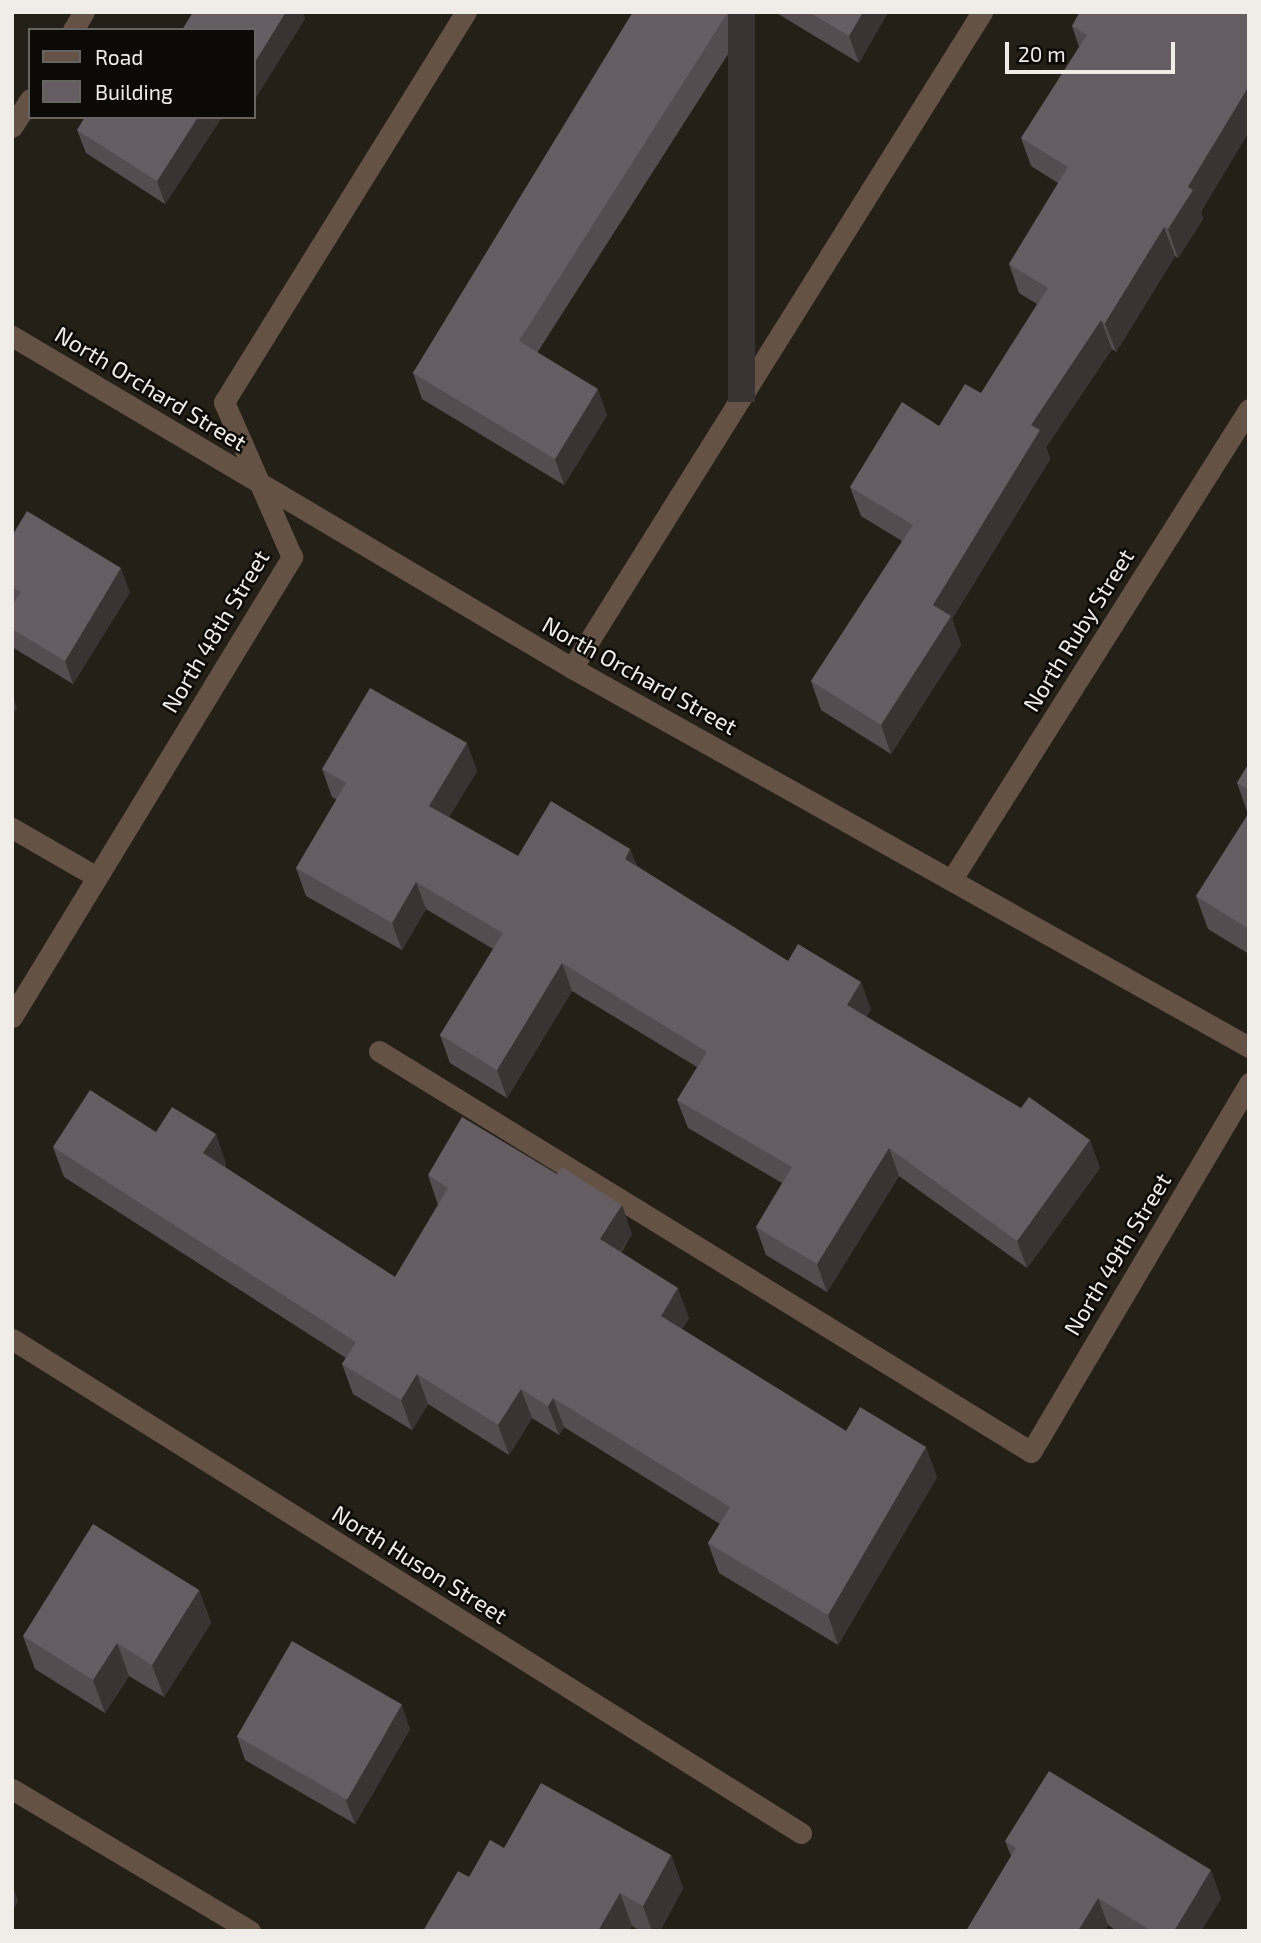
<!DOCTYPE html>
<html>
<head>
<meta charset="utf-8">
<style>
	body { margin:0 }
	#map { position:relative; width:1261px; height:1943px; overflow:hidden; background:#242018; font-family:"Exo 2",sans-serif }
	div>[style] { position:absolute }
	.lane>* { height:21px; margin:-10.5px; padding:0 10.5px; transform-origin:10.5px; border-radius:10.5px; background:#635245 }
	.street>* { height:21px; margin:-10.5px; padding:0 10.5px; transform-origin:10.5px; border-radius:10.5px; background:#635245 }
	.wall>* { inset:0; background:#554c50 }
	.shaded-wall>* { inset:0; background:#3a3333; transform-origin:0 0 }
	.building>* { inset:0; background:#655d61; transform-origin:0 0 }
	span { translate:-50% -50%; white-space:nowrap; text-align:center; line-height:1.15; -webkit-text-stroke:5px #0c0a07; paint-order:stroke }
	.street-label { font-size:23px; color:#f0ede8 }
	.frame { position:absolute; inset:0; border:14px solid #f0ede8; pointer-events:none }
	.legend { position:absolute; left:28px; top:28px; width:228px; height:91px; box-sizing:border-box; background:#0c0a07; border:2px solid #676561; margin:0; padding:9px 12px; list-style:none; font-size:21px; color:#f0ede8 }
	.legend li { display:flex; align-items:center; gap:14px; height:35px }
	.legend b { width:35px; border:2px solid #676561 }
	.scale { position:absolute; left:1005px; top:42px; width:170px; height:32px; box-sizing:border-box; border:4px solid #f0ede8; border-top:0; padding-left:9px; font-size:21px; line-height:24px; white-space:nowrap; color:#f0ede8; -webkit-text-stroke:5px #0c0a07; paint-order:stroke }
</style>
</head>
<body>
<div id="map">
	<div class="lane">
		<div style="left:73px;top:30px;width:21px;rotate:-59deg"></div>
		<div style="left:12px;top:127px;width:33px;rotate:-57deg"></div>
		<div style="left:572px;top:668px;width:774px;rotate:-57.99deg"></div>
		<div style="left:12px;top:828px;width:98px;rotate:30deg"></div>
		<div style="left:379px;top:1051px;width:765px;rotate:31.59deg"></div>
		<div style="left:12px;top:1789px;width:277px;rotate:30.8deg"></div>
	</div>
	<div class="street">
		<div style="left:12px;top:336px;width:651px;rotate:30.66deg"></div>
		<div style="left:572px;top:668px;width:776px;rotate:29.24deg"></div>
		<div style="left:952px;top:879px;width:556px;rotate:-57.71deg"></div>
		<div style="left:12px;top:1017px;width:539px;rotate:-58.67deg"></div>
		<div style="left:292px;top:557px;width:169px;rotate:-113.7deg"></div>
		<div style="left:224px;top:402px;width:459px;rotate:-58.2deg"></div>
		<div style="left:12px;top:1339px;width:931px;rotate:32.05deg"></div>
		<div style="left:1031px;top:1452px;width:429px;rotate:-59.4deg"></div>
	</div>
	<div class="wall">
		<div style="clip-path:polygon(633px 12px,755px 12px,537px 353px,607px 415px,564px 485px,422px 399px,413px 373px)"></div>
		<div style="clip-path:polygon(775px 12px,888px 12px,859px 63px)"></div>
		<div style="clip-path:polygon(1080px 12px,1201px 212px,1203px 219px,1178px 258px,1175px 256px,1116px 352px,1112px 349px,1046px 447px,1050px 459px,952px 619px,961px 645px,891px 754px,821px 710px,811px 681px,902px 541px,861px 516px,850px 487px,939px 426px,981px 393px,1037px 304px,1019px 293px,1009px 264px,1058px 183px,1031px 166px,1021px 138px,1079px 47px,1072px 26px)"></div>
		<div style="clip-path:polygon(222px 117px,165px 204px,86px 153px,77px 130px)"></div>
		<div style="clip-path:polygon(12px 536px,130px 592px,73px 684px,12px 647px)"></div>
		<div style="clip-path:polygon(1249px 763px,1249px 954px,1208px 929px,1196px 896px,1248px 814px,1237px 783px)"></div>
		<div style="clip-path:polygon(322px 769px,477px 771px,449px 817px,518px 856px,630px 849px,637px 866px,788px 961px,871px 1009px,866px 1017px,1100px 1168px,1027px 1268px,899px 1176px,827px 1292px,766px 1255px,756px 1227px,782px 1183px,688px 1128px,677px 1100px,697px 1067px,572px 991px,507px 1098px,450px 1063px,440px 1035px,493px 949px,426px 909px,402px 950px,306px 896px,296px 868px,337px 800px,332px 797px)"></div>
		<div style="clip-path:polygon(156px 1132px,226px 1164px,225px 1167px,395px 1277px,438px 1205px,428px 1175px,632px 1234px,621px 1253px,689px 1318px,682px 1329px,846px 1431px,937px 1477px,838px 1645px,719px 1573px,708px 1543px,720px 1524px,564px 1427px,559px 1435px,532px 1418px,509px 1455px,428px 1404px,412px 1430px,353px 1394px,342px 1364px,346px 1358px,64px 1177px,53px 1147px)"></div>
		<div style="clip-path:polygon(199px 1590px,211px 1623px,164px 1697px,129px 1676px,105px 1713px,35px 1669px,23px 1636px)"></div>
		<div style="clip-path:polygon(410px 1729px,355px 1824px,245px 1760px,237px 1736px)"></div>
		<div style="clip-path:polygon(1005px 1841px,1221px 1898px,1201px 1931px,1117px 1931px,1108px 1925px,1105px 1931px,966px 1931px,1011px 1856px)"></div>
		<div style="clip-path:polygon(504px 1848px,671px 1855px,683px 1888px,660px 1931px,640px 1931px,632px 1926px,629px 1931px,423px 1931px,469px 1877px)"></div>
	</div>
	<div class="shaded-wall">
		<div style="clip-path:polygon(286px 12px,303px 12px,305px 19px,254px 101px,254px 64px)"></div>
		<div style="left:728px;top:12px;width:27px;height:390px"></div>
		<div style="clip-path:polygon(863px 12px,888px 12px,859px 63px,849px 36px)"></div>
		<div style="clip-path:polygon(1249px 86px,1249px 132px,1201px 212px,1203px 219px,1178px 258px,1168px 229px,1188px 187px)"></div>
		<div style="clip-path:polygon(198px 117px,222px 117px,165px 204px,157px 181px)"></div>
		<div style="clip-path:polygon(1164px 227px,1175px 256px,1116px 352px,1105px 323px)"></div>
		<div style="clip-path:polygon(1101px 320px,1112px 349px,1046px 447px,1050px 459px,952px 619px,961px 645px,891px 754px,881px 725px,933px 605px,1031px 425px)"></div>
		<div style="clip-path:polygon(598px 389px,607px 415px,564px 485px,555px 459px)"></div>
		<div style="clip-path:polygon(121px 568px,130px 592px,73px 684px,65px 661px)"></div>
		<div style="clip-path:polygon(12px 694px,17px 708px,12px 716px)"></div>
		<div style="clip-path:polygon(467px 743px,477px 771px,439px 834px,429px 806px)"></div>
		<div style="clip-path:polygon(630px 849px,641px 877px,625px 859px)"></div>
		<div style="clip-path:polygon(416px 882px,426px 909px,402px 950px,392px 923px)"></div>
		<div style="clip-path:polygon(562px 963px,572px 991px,507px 1098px,497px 1070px)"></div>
		<div style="clip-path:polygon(861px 982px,871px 1009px,857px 1033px,847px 1005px)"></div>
		<div style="clip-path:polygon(216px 1134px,226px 1164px,214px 1183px,203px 1153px)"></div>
		<div style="clip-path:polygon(1090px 1140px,1100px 1168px,1027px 1268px,1017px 1241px)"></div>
		<div style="clip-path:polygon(889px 1148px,899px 1176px,827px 1292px,817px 1264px)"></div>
		<div style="clip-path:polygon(622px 1205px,632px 1234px,610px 1269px,600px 1239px)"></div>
		<div style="clip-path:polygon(678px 1288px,689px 1318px,672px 1345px,661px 1316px)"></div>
		<div style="clip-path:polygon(417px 1374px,428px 1404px,412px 1430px,401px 1400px)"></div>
		<div style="clip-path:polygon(521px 1389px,532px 1418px,509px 1455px,498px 1425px)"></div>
		<div style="clip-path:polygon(553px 1398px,564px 1427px,559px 1435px,548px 1406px)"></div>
		<div style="clip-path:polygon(926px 1447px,937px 1477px,838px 1645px,828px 1615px)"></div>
		<div style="clip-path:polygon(199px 1590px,211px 1623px,164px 1697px,152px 1665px)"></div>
		<div style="clip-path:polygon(117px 1643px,129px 1676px,105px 1713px,93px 1680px)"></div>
		<div style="clip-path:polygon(402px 1705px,410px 1729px,355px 1824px,346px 1801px)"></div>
		<div style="clip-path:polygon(671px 1855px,683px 1888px,660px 1931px,652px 1931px,643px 1906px)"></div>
		<div style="clip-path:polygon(1211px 1870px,1221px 1898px,1201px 1931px,1174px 1931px)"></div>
		<div style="clip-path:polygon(12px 1884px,18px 1901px,12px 1912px)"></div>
		<div style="clip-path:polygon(620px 1893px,632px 1926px,629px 1931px,598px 1931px)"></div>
		<div style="clip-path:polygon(1098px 1898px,1108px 1925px,1105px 1931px,1078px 1931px)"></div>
	</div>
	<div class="building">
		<div style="clip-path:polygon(193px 12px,286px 12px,254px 64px,254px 30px,182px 30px)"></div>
		<div style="clip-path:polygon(633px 12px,728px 12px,519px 341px,598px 389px,555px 459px,413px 373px)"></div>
		<div style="clip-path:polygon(809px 12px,863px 12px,849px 36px)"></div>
		<div style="clip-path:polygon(1080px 12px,1249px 12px,1249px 86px,1188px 187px,1193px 190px,1168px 229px,1164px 227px,1105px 323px,1101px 320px,1031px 425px,1040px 430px,933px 605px,951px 616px,881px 725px,811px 681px,913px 525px,850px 487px,902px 402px,939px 426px,965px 384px,981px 393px,1048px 288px,1009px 264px,1068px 167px,1021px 138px,1087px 35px,1072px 26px)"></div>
		<div style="clip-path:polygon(85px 117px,198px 117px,157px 181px,77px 130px)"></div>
		<div style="clip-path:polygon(27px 511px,121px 568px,65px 661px,12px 629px,12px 605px,21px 592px,12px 587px,12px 536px)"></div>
		<div style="clip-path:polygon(370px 688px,467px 743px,429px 806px,518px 856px,551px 801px,630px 849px,625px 859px,788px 961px,798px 944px,861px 982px,847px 1005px,1021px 1108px,1029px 1097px,1090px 1140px,1017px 1241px,889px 1148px,817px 1264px,756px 1227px,792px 1167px,677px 1100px,707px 1052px,562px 963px,497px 1070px,440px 1035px,503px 933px,416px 882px,392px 923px,296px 868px,346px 783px,322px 769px)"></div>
		<div style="clip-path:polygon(1249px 763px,1249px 790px,1237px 783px)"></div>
		<div style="clip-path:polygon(1249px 813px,1249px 929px,1196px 896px)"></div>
		<div style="clip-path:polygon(90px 1090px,156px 1132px,172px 1107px,216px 1134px,203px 1153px,395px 1277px,448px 1188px,428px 1175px,462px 1117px,557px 1174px,562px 1167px,622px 1205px,600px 1239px,678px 1288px,661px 1316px,846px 1431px,860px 1407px,926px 1447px,828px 1615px,708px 1543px,730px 1507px,553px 1398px,548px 1406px,521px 1389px,498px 1425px,417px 1374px,401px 1400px,342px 1364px,356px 1342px,53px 1147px)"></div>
		<div style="clip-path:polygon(93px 1524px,199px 1590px,152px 1665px,117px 1643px,93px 1680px,23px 1636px)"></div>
		<div style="left:292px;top:1641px;width:127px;height:110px;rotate:30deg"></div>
		<div style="clip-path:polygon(1049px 1771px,1211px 1870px,1174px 1931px,1152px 1931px,1098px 1898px,1078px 1931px,966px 1931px,1016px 1848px,1005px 1841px)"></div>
		<div style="clip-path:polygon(541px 1783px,671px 1855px,643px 1906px,620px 1893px,598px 1931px,423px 1931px,458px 1871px,469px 1877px,490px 1840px,504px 1848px)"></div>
	</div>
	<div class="street-label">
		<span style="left:151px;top:388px;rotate:31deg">North Orchard Street</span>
		<span style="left:1078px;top:630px;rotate:-58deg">North Ruby Street</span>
		<span style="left:215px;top:631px;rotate:-59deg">North 48th Street</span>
		<span style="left:640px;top:675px;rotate:29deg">North Orchard Street</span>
		<span style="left:1117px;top:1254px;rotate:-59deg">North 49th Street</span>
		<span style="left:420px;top:1564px;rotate:32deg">North Huson Street</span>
	</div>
	<div class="frame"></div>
	<ul class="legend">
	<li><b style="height:9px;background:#635245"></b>Road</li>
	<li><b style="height:19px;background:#655d61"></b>Building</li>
	</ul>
	<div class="scale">20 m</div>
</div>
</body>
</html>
